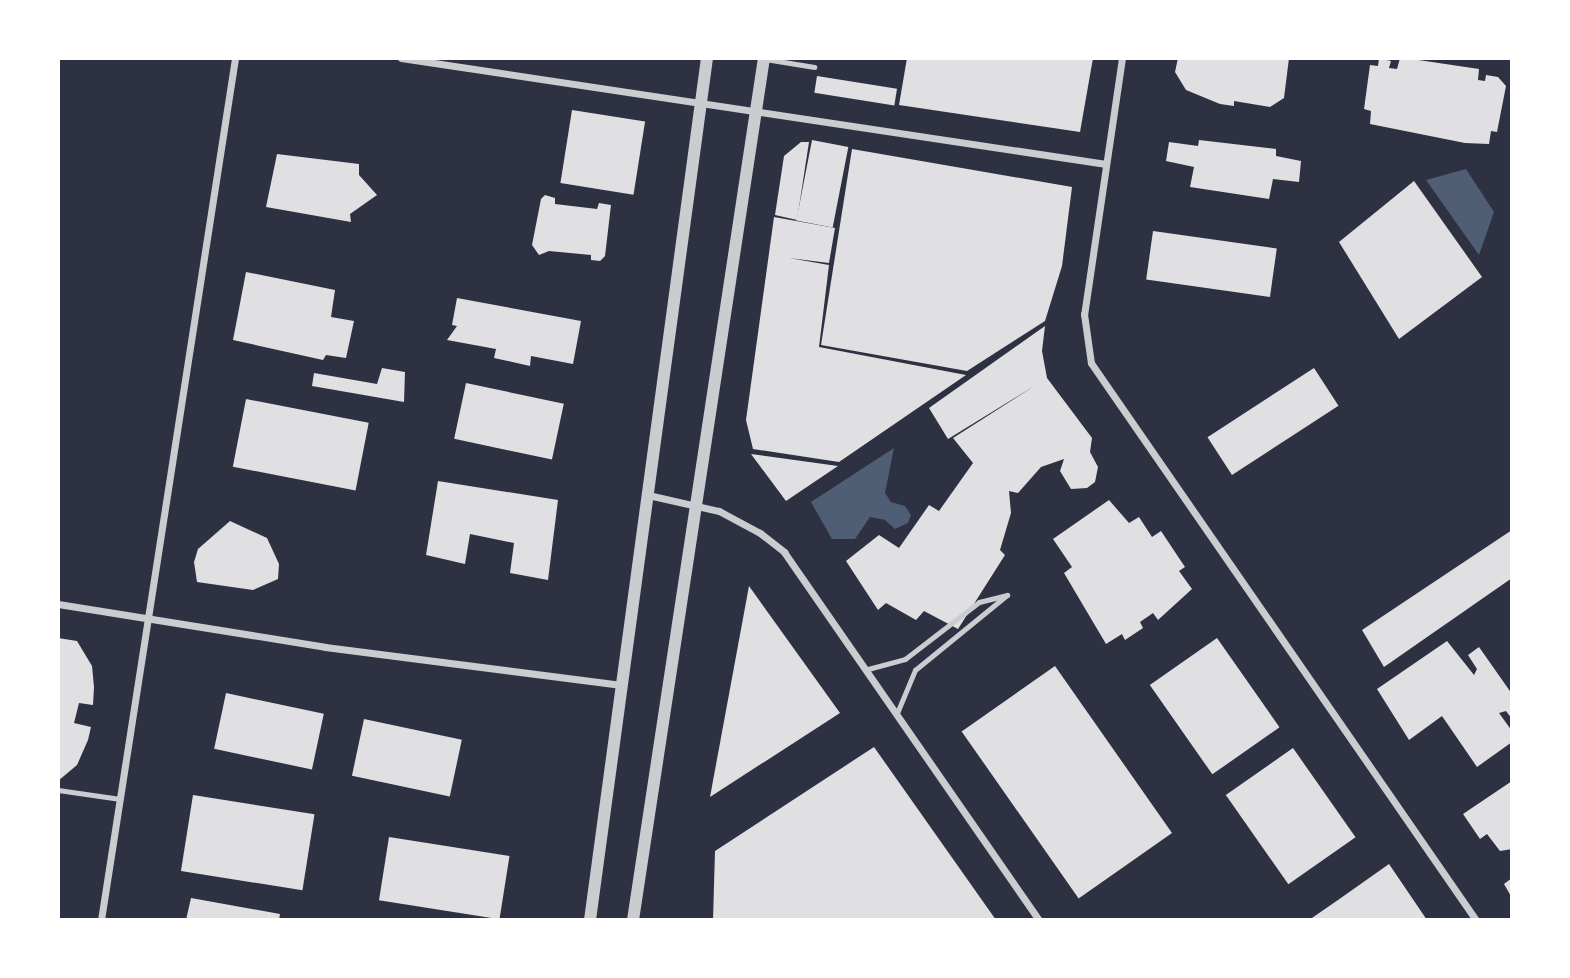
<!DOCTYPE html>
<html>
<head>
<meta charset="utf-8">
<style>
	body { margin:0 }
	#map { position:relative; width:1570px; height:978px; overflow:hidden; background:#2d3142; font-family:"Noto Sans",sans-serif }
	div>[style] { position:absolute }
	.water>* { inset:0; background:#4f5d75 }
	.building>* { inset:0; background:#e0e0e3; transform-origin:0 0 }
	.service>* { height:5px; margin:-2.5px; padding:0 2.5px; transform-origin:2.5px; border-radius:2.5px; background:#caccd0 }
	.minor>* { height:7px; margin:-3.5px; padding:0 3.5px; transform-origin:3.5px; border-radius:3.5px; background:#caccd0 }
	.tertiary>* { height:12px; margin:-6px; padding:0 6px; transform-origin:6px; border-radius:6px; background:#caccd0 }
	span { translate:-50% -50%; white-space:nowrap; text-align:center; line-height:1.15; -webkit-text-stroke:5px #fff; paint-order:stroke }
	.frame { position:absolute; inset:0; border:60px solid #fff; pointer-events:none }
</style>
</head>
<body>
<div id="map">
	<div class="water">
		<div style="clip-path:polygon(1466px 169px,1494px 212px,1479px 255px,1426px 180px)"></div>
		<div style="clip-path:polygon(894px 448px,885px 493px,891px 502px,905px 506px,911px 515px,908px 523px,895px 529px,885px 520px,870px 517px,855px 539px,832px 539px,811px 502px)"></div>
	</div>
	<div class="building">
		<div style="clip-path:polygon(907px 58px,1093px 58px,1080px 132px,899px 105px)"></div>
		<div style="clip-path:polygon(1178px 58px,1289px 58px,1284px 98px,1270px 107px,1234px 101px,1234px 106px,1220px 104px,1186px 90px,1175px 72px)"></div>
		<div style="clip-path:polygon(1379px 58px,1391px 61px,1389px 68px,1397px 69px,1400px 58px,1405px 58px,1479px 69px,1478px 80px,1485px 81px,1486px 75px,1498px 77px,1506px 86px,1497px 132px,1491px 131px,1489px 144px,1465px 143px,1370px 124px,1371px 111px,1364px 109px,1370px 65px,1378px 66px)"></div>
		<div style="left:817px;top:76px;width:81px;height:17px;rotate:9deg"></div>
		<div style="left:572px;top:110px;width:74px;height:74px;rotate:9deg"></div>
		<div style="left:812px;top:140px;width:37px;height:82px;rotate:11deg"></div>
		<div style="clip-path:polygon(1199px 140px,1276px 149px,1276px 156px,1301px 161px,1299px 182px,1273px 179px,1269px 199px,1190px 187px,1194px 167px,1166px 161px,1169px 142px,1198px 146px)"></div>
		<div style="clip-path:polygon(801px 142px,809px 142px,797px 220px,775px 215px,784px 156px)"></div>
		<div style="clip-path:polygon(852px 149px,1072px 187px,1062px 266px,1045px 321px,967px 371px,821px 345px)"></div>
		<div style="clip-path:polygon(277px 154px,359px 164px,359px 175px,377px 195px,350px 214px,351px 222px,266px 207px)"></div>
		<div style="clip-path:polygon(1414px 181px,1482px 277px,1399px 339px,1339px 242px)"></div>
		<div style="clip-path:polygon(545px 195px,555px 198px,555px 204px,597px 209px,599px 203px,611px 205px,605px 256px,600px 261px,591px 260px,591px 255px,549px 251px,539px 255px,532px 245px,541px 199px)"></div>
		<div style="clip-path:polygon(774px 217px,835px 228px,829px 263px,789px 258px,829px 265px,819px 347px,966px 375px,839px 462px,753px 449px,746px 420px)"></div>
		<div style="left:1153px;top:231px;width:125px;height:49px;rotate:8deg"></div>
		<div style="clip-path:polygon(246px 272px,335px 290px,331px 317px,354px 321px,346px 358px,326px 355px,323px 360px,233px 340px)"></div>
		<div style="clip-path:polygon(457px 298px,581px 321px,573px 364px,531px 356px,530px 366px,494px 358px,496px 349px,447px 340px,457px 326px,452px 325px)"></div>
		<div style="clip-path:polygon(1045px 326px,1042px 351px,1047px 378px,1092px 438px,1090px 452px,1098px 467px,1095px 482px,1087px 488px,1071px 489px,1060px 471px,1064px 459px,1041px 467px,1018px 493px,1009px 491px,1011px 513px,1000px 550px,1005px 555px,958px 629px,924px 611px,916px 620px,886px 603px,878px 610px,846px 561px,879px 535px,899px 548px,929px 505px,939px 511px,973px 463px,953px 438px,1036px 385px,948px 439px,929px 408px)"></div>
		<div style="clip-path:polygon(382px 368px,405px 372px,404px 402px,312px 386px,314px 373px,377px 384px)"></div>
		<div style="left:1314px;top:368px;width:45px;height:127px;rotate:57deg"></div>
		<div style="left:466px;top:383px;width:100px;height:57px;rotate:12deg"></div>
		<div style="left:246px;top:399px;width:125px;height:69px;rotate:11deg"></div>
		<div style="clip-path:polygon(751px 454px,838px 466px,786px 501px)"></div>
		<div style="clip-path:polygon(438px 481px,558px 500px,548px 580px,510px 573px,514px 543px,470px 534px,465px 564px,426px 555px)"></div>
		<div style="clip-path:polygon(1109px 500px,1129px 523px,1139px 517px,1152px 537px,1161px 531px,1185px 567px,1179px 571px,1192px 589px,1158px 620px,1153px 613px,1140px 622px,1143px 628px,1125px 640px,1122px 634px,1106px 644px,1064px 573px,1072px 567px,1053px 539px)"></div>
		<div style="clip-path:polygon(230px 521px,267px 538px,279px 564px,278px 579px,253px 590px,197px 582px,194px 562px,198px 549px)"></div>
		<div style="clip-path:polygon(1512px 530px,1512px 578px,1384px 667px,1362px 630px)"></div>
		<div style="clip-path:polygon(749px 586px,840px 713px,710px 797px)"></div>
		<div style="clip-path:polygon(58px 638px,77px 641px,92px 666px,94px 687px,93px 705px,79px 703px,74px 723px,91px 727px,88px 740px,77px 765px,58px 781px)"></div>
		<div style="left:1217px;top:638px;width:109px;height:82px;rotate:55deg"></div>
		<div style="clip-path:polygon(1447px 641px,1474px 675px,1477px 669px,1468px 655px,1479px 647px,1512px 694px,1512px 719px,1506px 711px,1499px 713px,1512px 731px,1512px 742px,1477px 767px,1442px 716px,1409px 740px,1377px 689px)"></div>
		<div style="left:1055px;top:666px;width:204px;height:114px;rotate:55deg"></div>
		<div style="left:226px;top:693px;width:100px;height:57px;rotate:12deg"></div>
		<div style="left:364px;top:719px;width:100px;height:58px;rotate:12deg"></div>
		<div style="clip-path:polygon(874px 747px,996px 920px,713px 920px,715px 851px)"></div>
		<div style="left:1293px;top:748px;width:109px;height:82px;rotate:55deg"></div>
		<div style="clip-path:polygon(1512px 781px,1512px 849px,1500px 851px,1487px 834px,1480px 839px,1463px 814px)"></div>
		<div style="left:193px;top:795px;width:123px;height:77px;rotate:9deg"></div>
		<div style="left:389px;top:837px;width:122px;height:64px;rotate:9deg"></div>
		<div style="clip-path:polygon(1389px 864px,1427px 920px,1309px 920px,1338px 900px)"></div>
		<div style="clip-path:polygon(1512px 878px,1512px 898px,1504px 884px)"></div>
		<div style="clip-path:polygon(191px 898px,280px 914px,279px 920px,186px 920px)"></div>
	</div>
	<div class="service">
		<div style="left:765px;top:59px;width:50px;rotate:9.3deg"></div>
		<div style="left:868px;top:669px;width:38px;rotate:-15deg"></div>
		<div style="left:905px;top:659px;width:93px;rotate:-37.6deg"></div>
		<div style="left:979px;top:602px;width:29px;rotate:-14deg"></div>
		<div style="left:897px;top:713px;width:47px;rotate:-67.3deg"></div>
		<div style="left:915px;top:670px;width:119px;rotate:-39.2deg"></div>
		<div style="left:58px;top:790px;width:63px;rotate:8.3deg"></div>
	</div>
	<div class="minor">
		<div style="left:401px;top:58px;width:713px;rotate:8.55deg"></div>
		<div style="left:1122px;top:58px;width:259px;rotate:98.4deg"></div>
		<div style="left:1084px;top:314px;width:49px;rotate:81.9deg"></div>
		<div style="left:1091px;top:363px;width:677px;rotate:55.35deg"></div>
		<div style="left:648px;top:495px;width:73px;rotate:12.7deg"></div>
		<div style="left:719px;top:511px;width:47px;rotate:28.2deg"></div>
		<div style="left:760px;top:533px;width:31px;rotate:38deg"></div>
		<div style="left:784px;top:552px;width:448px;rotate:55.3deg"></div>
		<div style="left:58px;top:604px;width:270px;rotate:9.1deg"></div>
		<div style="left:325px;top:647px;width:299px;rotate:7.3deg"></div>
		<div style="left:101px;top:920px;width:872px;rotate:-81.16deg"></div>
	</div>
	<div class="tertiary">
		<div style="left:590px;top:920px;width:870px;rotate:-82.27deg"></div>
		<div style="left:633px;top:920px;width:872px;rotate:-81.36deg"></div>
	</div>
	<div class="frame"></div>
</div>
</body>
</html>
